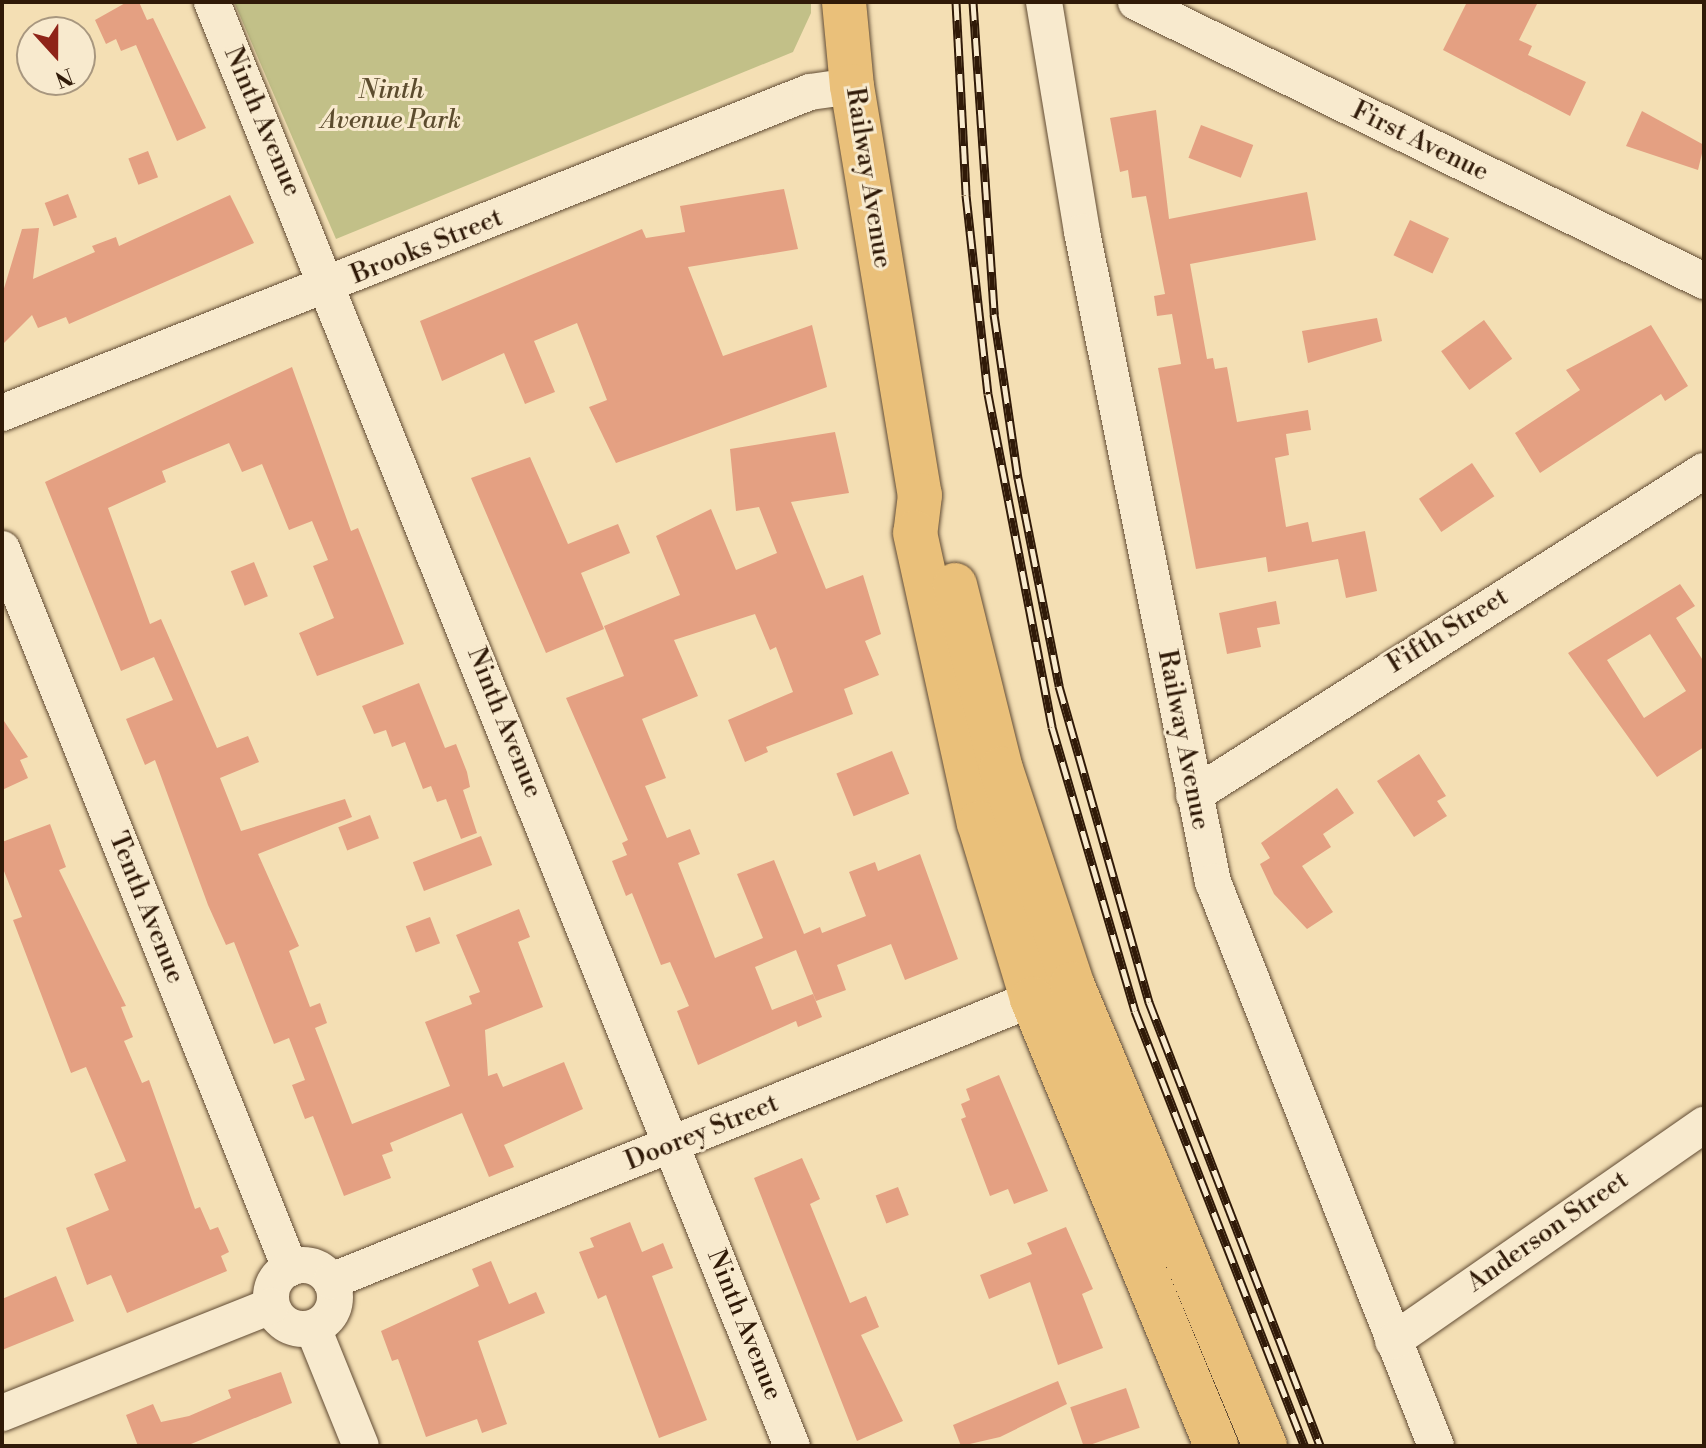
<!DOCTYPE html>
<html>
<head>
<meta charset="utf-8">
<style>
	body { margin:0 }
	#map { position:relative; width:1706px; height:1448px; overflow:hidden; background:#f4dfb4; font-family:"Libre Bodoni",serif }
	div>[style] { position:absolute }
	.green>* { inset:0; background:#c2c088 }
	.building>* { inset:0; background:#e4a082; transform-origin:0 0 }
	.roads { filter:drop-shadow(0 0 2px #614b33) drop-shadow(0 0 2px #614b33) }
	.minor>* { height:36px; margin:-18px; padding:0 18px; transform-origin:18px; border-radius:18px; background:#f8eace }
	.minor>.ring { margin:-18px; padding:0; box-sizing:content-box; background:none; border:36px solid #f8eace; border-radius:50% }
	.major>* { height:44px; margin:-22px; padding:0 22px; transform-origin:22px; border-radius:22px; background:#eac07a }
	.rail>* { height:9px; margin-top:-4.5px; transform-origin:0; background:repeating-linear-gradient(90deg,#f8eace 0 18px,#301a08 0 36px); box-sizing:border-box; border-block:2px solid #301a08 }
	span { translate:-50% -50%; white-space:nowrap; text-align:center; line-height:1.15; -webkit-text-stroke:6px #f8eace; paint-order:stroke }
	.park-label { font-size:26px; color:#5c4c2e; font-style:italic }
	.street-label { font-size:26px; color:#301a08 }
	.frame { position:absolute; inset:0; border:4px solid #301a08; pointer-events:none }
	.north { position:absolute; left:16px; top:16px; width:80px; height:80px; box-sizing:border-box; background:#f8eace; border:2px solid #a8977f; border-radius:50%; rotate:159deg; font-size:22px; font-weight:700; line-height:32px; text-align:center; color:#301a08 }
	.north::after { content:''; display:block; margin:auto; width:28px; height:36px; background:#8f2418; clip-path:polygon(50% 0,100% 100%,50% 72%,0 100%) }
</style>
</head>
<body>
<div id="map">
	<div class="green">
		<div style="clip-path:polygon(234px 2px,811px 2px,811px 13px,793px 52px,336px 239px)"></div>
	</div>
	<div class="building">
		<div style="clip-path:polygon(127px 2px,139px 2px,147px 20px,153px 18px,206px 128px,177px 141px,136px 45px,121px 51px,116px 39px,106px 44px,95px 20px)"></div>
		<div style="clip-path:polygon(1467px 2px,1538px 2px,1519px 40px,1532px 46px,1528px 55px,1586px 82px,1570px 116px,1443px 50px)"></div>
		<div style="clip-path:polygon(1156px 110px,1169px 219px,1307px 192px,1316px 240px,1190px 264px,1207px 359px,1213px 358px,1215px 369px,1227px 367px,1237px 422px,1308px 410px,1311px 430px,1286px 434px,1289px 455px,1275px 458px,1286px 527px,1308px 522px,1312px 542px,1365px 531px,1377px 591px,1346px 598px,1338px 559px,1268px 572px,1266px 557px,1196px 569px,1158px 368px,1181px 364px,1172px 314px,1157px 316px,1154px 296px,1165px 294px,1146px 196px,1132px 198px,1128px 170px,1120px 172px,1110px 118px)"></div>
		<div style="clip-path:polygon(1642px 111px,1704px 145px,1698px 170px,1626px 146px)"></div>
		<div style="left:1201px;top:125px;width:56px;height:35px;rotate:21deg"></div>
		<div style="left:148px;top:151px;width:28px;height:21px;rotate:69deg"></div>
		<div style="clip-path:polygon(784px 189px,798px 249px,688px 267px,723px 356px,812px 325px,827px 387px,616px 463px,589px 407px,607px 400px,577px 323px,534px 341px,555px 392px,525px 404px,504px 353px,442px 381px,420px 321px,642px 229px,646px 238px,685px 232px,680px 206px)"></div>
		<div style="left:68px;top:194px;width:25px;height:25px;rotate:69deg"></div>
		<div style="clip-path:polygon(230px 195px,254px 243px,69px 324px,66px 317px,38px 328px,32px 315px,2px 345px,2px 295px,22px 229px,39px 228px,33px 279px,95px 252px,92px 246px,116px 237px,119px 246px)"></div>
		<div style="left:1410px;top:220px;width:43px;height:39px;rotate:25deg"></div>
		<div style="clip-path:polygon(1377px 318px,1382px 341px,1308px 363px,1302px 331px)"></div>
		<div style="left:1484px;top:320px;width:48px;height:53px;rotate:54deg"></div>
		<div style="clip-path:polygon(1651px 325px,1688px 386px,1665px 401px,1661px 394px,1540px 473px,1515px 433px,1580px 390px,1566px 370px)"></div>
		<div style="clip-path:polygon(292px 367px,351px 531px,358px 528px,404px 644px,317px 676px,299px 633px,334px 618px,313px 566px,328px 560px,312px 521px,289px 530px,262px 464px,242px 472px,229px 443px,162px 471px,166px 482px,108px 508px,150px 624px,161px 619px,217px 748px,248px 736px,259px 762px,220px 778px,241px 831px,345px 799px,352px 817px,258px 854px,299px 946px,289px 951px,310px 1007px,320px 1003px,327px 1023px,315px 1028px,352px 1124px,450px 1086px,425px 1022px,472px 1004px,469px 996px,480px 992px,456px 935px,519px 909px,530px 937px,518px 942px,543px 1007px,485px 1030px,488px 1076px,497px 1073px,503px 1087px,564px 1062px,583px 1109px,504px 1145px,514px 1167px,489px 1177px,462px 1113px,390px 1143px,393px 1151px,382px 1155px,391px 1178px,344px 1196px,313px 1116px,305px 1119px,292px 1085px,305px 1080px,289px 1038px,274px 1044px,234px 942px,226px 945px,208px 905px,155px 760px,145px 765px,126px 719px,173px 700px,154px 657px,121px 671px,45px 482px)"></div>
		<div style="clip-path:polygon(835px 432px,849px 493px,791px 502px,826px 589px,863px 575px,881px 634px,865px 641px,879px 675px,844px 689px,853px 714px,766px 747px,768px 752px,745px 762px,728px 720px,793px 692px,776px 647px,770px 650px,755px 614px,674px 640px,698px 696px,642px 719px,666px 778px,645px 786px,667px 838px,690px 829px,700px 854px,678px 863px,715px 958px,763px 938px,737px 874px,774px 860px,804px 934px,820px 927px,822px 933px,866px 916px,849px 872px,875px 862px,878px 871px,920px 854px,958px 959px,905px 980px,891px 944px,837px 965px,846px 990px,816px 1001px,796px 950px,755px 967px,772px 1010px,813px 994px,822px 1017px,798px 1027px,796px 1021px,698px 1065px,677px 1011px,689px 1006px,670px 962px,661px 965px,632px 893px,626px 896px,612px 861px,627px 855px,622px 843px,628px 840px,566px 698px,624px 676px,604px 626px,680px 595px,656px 536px,711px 509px,736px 570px,777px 553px,759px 507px,736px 511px,730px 449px)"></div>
		<div style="clip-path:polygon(530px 457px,568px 544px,618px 524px,630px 553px,581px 573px,604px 629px,546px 653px,471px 478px)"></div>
		<div style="left:1472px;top:463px;width:40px;height:64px;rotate:56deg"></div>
		<div style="left:254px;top:562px;width:37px;height:25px;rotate:68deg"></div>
		<div style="clip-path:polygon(evenodd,1680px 584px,1695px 606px,1676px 618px,1704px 662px,1704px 747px,1657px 777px,1568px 653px,1680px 584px,1650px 634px,1686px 691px,1644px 718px,1607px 660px,1650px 634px)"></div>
		<div style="clip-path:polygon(1276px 601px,1280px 624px,1257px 628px,1261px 647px,1227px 654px,1219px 613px)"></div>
		<div style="clip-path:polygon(419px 683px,445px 748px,456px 744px,467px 772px,470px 787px,463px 790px,477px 833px,461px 839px,446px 799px,437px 802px,431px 786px,423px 789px,405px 742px,392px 747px,386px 730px,374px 734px,362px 706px)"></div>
		<div style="clip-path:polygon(2px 718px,28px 757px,20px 760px,28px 778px,2px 790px)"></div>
		<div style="left:892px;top:751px;width:46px;height:60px;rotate:68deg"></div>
		<div style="clip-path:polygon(1419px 754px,1446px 796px,1437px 801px,1447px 816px,1414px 837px,1377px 781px)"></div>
		<div style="clip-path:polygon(1337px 788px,1354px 813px,1323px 834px,1331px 847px,1302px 866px,1333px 912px,1307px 929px,1274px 894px,1260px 864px,1270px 858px,1261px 843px)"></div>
		<div style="left:370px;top:815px;width:25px;height:34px;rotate:69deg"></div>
		<div style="clip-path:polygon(50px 824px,66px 867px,59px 870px,126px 1006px,121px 1007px,133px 1037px,124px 1041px,142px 1083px,149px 1080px,195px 1209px,200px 1207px,210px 1230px,218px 1227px,229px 1252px,221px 1256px,227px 1271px,127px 1313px,111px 1275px,87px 1285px,66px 1228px,109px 1210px,94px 1174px,126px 1161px,86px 1067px,71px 1073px,13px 920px,22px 917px,2px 866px,2px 842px)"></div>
		<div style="left:481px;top:836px;width:31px;height:73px;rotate:69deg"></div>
		<div style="left:430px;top:917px;width:28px;height:26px;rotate:69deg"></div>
		<div style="clip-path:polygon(999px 1075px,1048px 1191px,1014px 1204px,1008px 1189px,990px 1196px,961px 1119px,966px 1117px,961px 1104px,970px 1100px,966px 1089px)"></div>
		<div style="clip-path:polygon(802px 1158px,820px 1199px,810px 1204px,850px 1303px,866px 1296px,879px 1327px,861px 1335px,903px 1421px,857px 1441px,754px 1178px)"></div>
		<div style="left:898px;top:1187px;width:30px;height:24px;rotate:69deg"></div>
		<div style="clip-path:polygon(630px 1222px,642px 1252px,663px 1243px,673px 1268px,652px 1276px,707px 1420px,659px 1438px,606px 1295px,598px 1299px,579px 1252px,594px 1247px,590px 1238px)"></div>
		<div style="clip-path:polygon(1066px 1227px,1093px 1289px,1082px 1294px,1103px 1348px,1058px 1365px,1030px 1282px,989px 1299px,980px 1275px,1032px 1254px,1027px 1243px)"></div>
		<div style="clip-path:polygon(491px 1261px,509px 1304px,536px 1292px,545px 1313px,478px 1341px,507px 1424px,482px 1433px,477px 1419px,426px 1437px,398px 1359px,392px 1361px,381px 1331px,479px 1286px,472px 1269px)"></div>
		<div style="clip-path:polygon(56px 1276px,74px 1321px,2px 1350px,2px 1299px)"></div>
		<div style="clip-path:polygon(281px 1372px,292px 1403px,186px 1446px,138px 1446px,126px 1415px,153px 1404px,161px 1422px,189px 1416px,231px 1398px,228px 1390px)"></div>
		<div style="clip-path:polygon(1058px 1381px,1067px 1404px,1000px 1437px,961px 1446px,953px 1425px)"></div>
		<div style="left:1126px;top:1388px;width:42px;height:59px;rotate:71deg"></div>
	</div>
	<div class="roads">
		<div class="minor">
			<div style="left:212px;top:2px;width:1556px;rotate:68.12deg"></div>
			<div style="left:1044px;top:2px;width:233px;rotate:80.6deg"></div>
			<div style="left:1082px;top:232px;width:663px;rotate:78.61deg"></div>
			<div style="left:1213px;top:882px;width:606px;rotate:68.43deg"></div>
			<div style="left:1136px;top:2px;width:633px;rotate:26.16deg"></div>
			<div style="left:2px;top:413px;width:869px;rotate:-21.67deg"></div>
			<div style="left:810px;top:92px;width:42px;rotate:-8.1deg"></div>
			<div style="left:2px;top:549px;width:775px;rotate:68.17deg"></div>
			<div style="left:1194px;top:795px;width:604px;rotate:-32.43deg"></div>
			<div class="ring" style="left:271px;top:1265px;width:28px;height:28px"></div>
			<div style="left:331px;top:1281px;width:780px;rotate:-21.9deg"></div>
			<div style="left:313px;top:1328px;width:127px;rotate:67.9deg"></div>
			<div style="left:1393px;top:1341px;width:379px;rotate:-34.8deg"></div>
			<div style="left:2px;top:1413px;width:289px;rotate:-21.7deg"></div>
		</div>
		<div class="major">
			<div style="left:844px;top:2px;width:84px;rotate:84.6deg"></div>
			<div style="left:852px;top:86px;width:415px;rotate:80.6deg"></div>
			<div style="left:920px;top:495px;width:38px;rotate:97deg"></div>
			<div style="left:915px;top:533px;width:297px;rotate:77.6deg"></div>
			<div style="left:979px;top:823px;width:184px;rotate:73.2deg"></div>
			<div style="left:1032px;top:999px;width:483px;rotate:67.6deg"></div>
			<div style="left:955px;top:585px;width:190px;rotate:76deg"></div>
			<div style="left:1001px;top:769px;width:226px;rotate:71.7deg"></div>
			<div style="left:1072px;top:984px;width:501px;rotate:67.33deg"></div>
		</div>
	</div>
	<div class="rail">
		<div style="left:956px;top:2px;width:193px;rotate:87deg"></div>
		<div style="left:966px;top:195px;width:200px;rotate:83.7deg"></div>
		<div style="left:988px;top:394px;width:339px;rotate:79.1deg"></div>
		<div style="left:1052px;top:727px;width:296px;rotate:73.7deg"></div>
		<div style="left:1135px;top:1011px;width:467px;rotate:68.7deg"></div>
		<div style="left:973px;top:2px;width:313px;rotate:86.1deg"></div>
		<div style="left:994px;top:314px;width:166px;rotate:81.7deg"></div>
		<div style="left:1018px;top:478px;width:212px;rotate:78.8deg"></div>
		<div style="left:1059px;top:686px;width:329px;rotate:74.1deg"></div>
		<div style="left:1149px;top:1002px;width:476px;rotate:68.9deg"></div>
	</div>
	<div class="park-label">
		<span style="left:391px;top:106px">Ninth<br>Avenue Park</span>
	</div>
	<div class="street-label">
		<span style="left:262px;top:122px;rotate:67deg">Ninth Avenue</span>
		<span style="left:1420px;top:142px;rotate:26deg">First Avenue</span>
		<span style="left:868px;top:178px;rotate:81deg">Railway Avenue</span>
		<span style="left:427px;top:247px;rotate:-22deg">Brooks Street</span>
		<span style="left:1448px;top:631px;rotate:-32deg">Fifth Street</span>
		<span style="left:504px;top:723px;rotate:68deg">Ninth Avenue</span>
		<span style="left:1183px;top:740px;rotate:79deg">Railway Avenue</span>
		<span style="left:146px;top:908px;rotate:68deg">Tenth Avenue</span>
		<span style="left:702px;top:1133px;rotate:-22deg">Doorey Street</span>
		<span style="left:1548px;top:1232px;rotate:-35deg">Anderson Street</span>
		<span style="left:744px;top:1325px;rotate:68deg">Ninth Avenue</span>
	</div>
	<div class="frame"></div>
	<div class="north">N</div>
</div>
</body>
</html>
